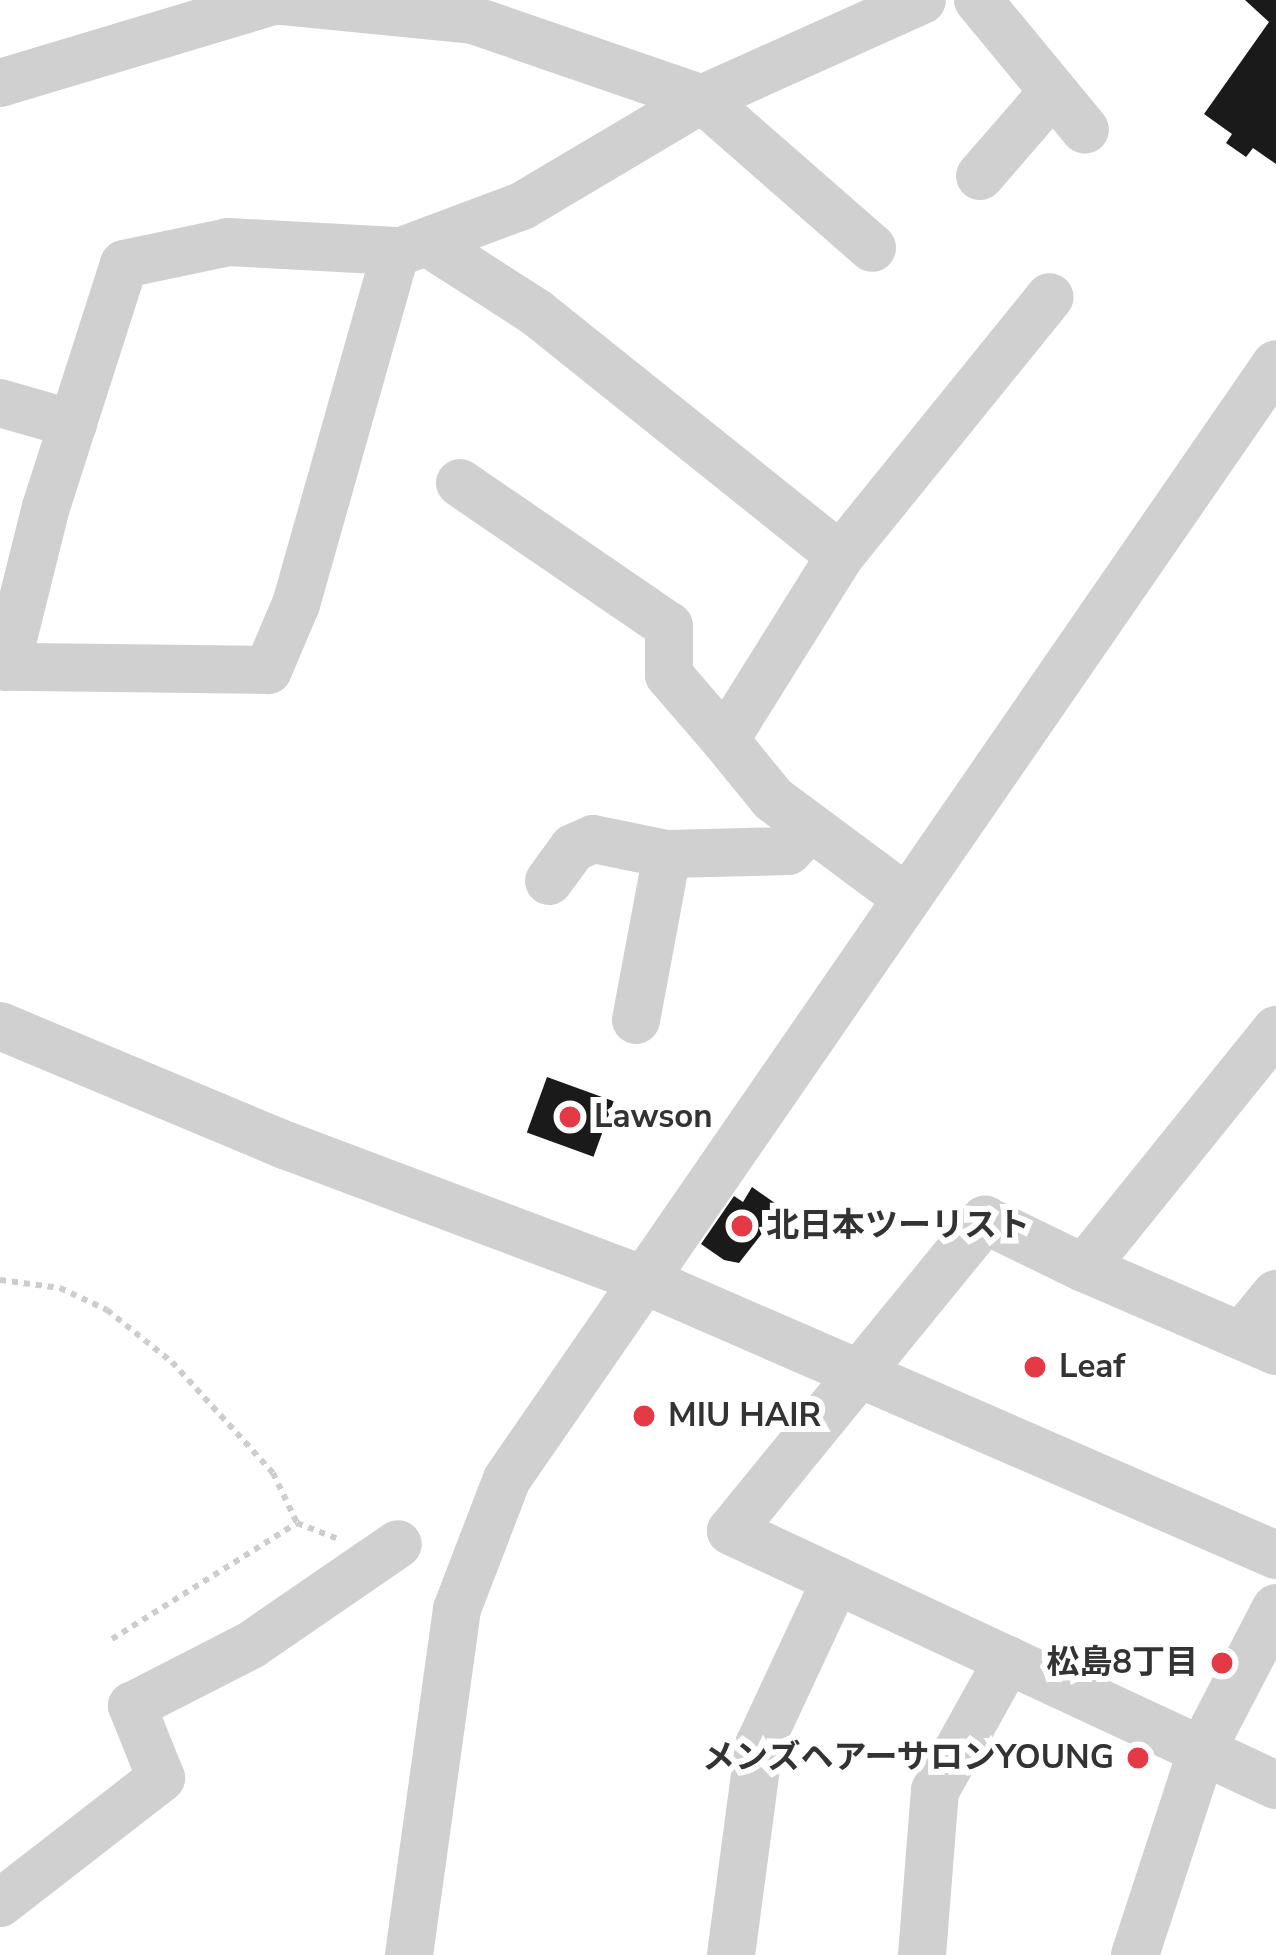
<!DOCTYPE html>
<html>
<head>
<meta charset="utf-8">
<style>
	body { margin:0 }
	#map { position:relative; width:1276px; height:1955px; overflow:hidden; background:#fff; font-family:"Nunito Sans","Noto Sans JP",sans-serif }
	div>[style] { position:absolute }
	.building>* { inset:0; background:#1a1a1a; transform-origin:0 0 }
	.path>* { height:6px; margin-top:-3px; transform-origin:0; background:repeating-linear-gradient(90deg,#cdcdcd 0 6px,transparent 0 12px) }
	.minor>* { height:48px; margin:-24px; padding:0 24px; transform-origin:24px; border-radius:24px; background:#d0d0d0 }
	.dots>* { width:33px; height:33px; translate:-50% -50%; box-sizing:border-box; border:6px solid #fff; border-radius:50% }
	span { translate:-50% -50%; white-space:nowrap; text-align:center; line-height:1.15; -webkit-text-stroke:12px #fff; paint-order:stroke }
	.poi-label { font-size:33px; color:#333; font-weight:700 }
	.left { translate:0 -50%; text-align:left }
	.right { translate:-100% -50%; text-align:right }
</style>
</head>
<body>
<div id="map">
	<div class="building">
		<div style="clip-path:polygon(1245px 0,1276px 0,1276px 164px,1253px 148px,1246px 157px,1226px 143px,1232px 134px,1204px 114px,1269px 22px)"></div>
		<div style="left:547px;top:1077px;width:71px;height:59px;rotate:20deg"></div>
		<div style="clip-path:polygon(752px 1187px,782px 1208px,739px 1263px,724px 1260px,701px 1244px,734px 1196px,743px 1202px)"></div>
	</div>
	<div class="path">
		<div style="left:0;top:1280px;width:61px;rotate:7.6deg"></div>
		<div style="left:60px;top:1288px;width:52px;rotate:25.1deg"></div>
		<div style="left:107px;top:1310px;width:83px;rotate:38.7deg"></div>
		<div style="left:172px;top:1362px;width:150px;rotate:47.7deg"></div>
		<div style="left:273px;top:1473px;width:55px;rotate:64.4deg"></div>
		<div style="left:297px;top:1523px;width:44px;rotate:21.3deg"></div>
		<div style="left:112px;top:1639px;width:218px;rotate:-32.1deg"></div>
	</div>
	<div class="minor">
		<div style="left:273px;top:0;width:201px;rotate:5.7deg"></div>
		<div style="left:473px;top:20px;width:242px;rotate:19deg"></div>
		<div style="left:702px;top:99px;width:226px;rotate:41.2deg"></div>
		<div style="left:978px;top:0;width:168px;rotate:50.5deg"></div>
		<div style="left:0;top:83px;width:285px;rotate:-16.7deg"></div>
		<div style="left:980px;top:176px;width:110px;rotate:-49.1deg"></div>
		<div style="left:228px;top:242px;width:168px;rotate:3.1deg"></div>
		<div style="left:396px;top:251px;width:367px;rotate:105.8deg"></div>
		<div style="left:296px;top:604px;width:72px;rotate:113deg"></div>
		<div style="left:268px;top:670px;width:262px;rotate:-179.3deg"></div>
		<div style="left:6px;top:667px;width:165px;rotate:-76deg"></div>
		<div style="left:46px;top:507px;width:255px;rotate:-72.2deg"></div>
		<div style="left:124px;top:264px;width:106px;rotate:-11.9deg"></div>
		<div style="left:430px;top:244px;width:127px;rotate:32.8deg"></div>
		<div style="left:537px;top:313px;width:388px;rotate:38.7deg"></div>
		<div style="left:840px;top:556px;width:217px;rotate:122deg"></div>
		<div style="left:725px;top:740px;width:76px;rotate:50.9deg"></div>
		<div style="left:773px;top:799px;width:164px;rotate:36.6deg"></div>
		<div style="left:407px;top:249px;width:123px;rotate:-20.5deg"></div>
		<div style="left:522px;top:206px;width:209px;rotate:-30.7deg"></div>
		<div style="left:702px;top:99px;width:241px;rotate:-24.2deg"></div>
		<div style="left:0;top:403px;width:76px;rotate:16deg"></div>
		<div style="left:460px;top:483px;width:253px;rotate:34.4deg"></div>
		<div style="left:669px;top:626px;width:49px;rotate:90deg"></div>
		<div style="left:669px;top:675px;width:86px;rotate:49.3deg"></div>
		<div style="left:840px;top:556px;width:333px;rotate:-51deg"></div>
		<div style="left:549px;top:881px;width:41px;rotate:-54deg"></div>
		<div style="left:573px;top:848px;width:22px;rotate:-24deg"></div>
		<div style="left:593px;top:839px;width:76px;rotate:11.5deg"></div>
		<div style="left:667px;top:854px;width:121px;rotate:-1.4deg"></div>
		<div style="left:788px;top:851px;width:32px;rotate:-46deg"></div>
		<div style="left:636px;top:1020px;width:169px;rotate:-79.4deg"></div>
		<div style="left:0;top:1026px;width:309px;rotate:22.7deg"></div>
		<div style="left:285px;top:1145px;width:378px;rotate:20.6deg"></div>
		<div style="left:639px;top:1278px;width:695px;rotate:23.5deg"></div>
		<div style="left:1084px;top:1268px;width:209px;rotate:23.4deg"></div>
		<div style="left:1243px;top:1334px;width:52px;rotate:-50.5deg"></div>
		<div style="left:836px;top:1580px;width:485px;rotate:25deg"></div>
		<div style="left:0;top:1903px;width:204px;rotate:-37.8deg"></div>
		<div style="left:161px;top:1778px;width:78px;rotate:-111.9deg"></div>
		<div style="left:132px;top:1706px;width:134px;rotate:-27.1deg"></div>
		<div style="left:251px;top:1645px;width:178px;rotate:-34.5deg"></div>
		<div style="left:409px;top:1955px;width:349px;rotate:-82.1deg"></div>
		<div style="left:457px;top:1609px;width:139px;rotate:-69deg"></div>
		<div style="left:507px;top:1479px;width:1354px;rotate:-55.41deg"></div>
		<div style="left:731px;top:1955px;width:212px;rotate:-82.4deg"></div>
		<div style="left:759px;top:1745px;width:182px;rotate:-65deg"></div>
		<div style="left:836px;top:1580px;width:116px;rotate:-155deg"></div>
		<div style="left:731px;top:1531px;width:402px;rotate:-50.8deg"></div>
		<div style="left:985px;top:1220px;width:110px;rotate:25.9deg"></div>
		<div style="left:1084px;top:1268px;width:306px;rotate:-51.1deg"></div>
		<div style="left:922px;top:1955px;width:165px;rotate:-85.5deg"></div>
		<div style="left:935px;top:1791px;width:150px;rotate:-60.9deg"></div>
		<div style="left:1135px;top:1955px;width:216px;rotate:-71.9deg"></div>
		<div style="left:1202px;top:1750px;width:160px;rotate:-62.5deg"></div>
	</div>
	<div class="dots">
		<div style="left:570px;top:1117px;background:#e63946"></div>
		<div style="left:742px;top:1226px;background:#e63946"></div>
		<div style="left:1035px;top:1367px;background:#e63946"></div>
		<div style="left:644px;top:1416px;background:#e63946"></div>
		<div style="left:1222px;top:1663px;background:#e63946"></div>
		<div style="left:1138px;top:1758px;background:#e63946"></div>
	</div>
	<div class="poi-label">
		<span class="left" style="left:594px;top:1117px">Lawson</span>
		<span class="left" style="left:766px;top:1226px">北日本ツーリスト</span>
		<span class="left" style="left:1059px;top:1367px">Leaf</span>
		<span class="left" style="left:668px;top:1416px">MIU HAIR</span>
		<span class="right" style="left:1198px;top:1663px">松島8丁目</span>
		<span class="right" style="left:1114px;top:1758px">メンズヘアーサロンYOUNG</span>
	</div>
</div>
</body>
</html>
